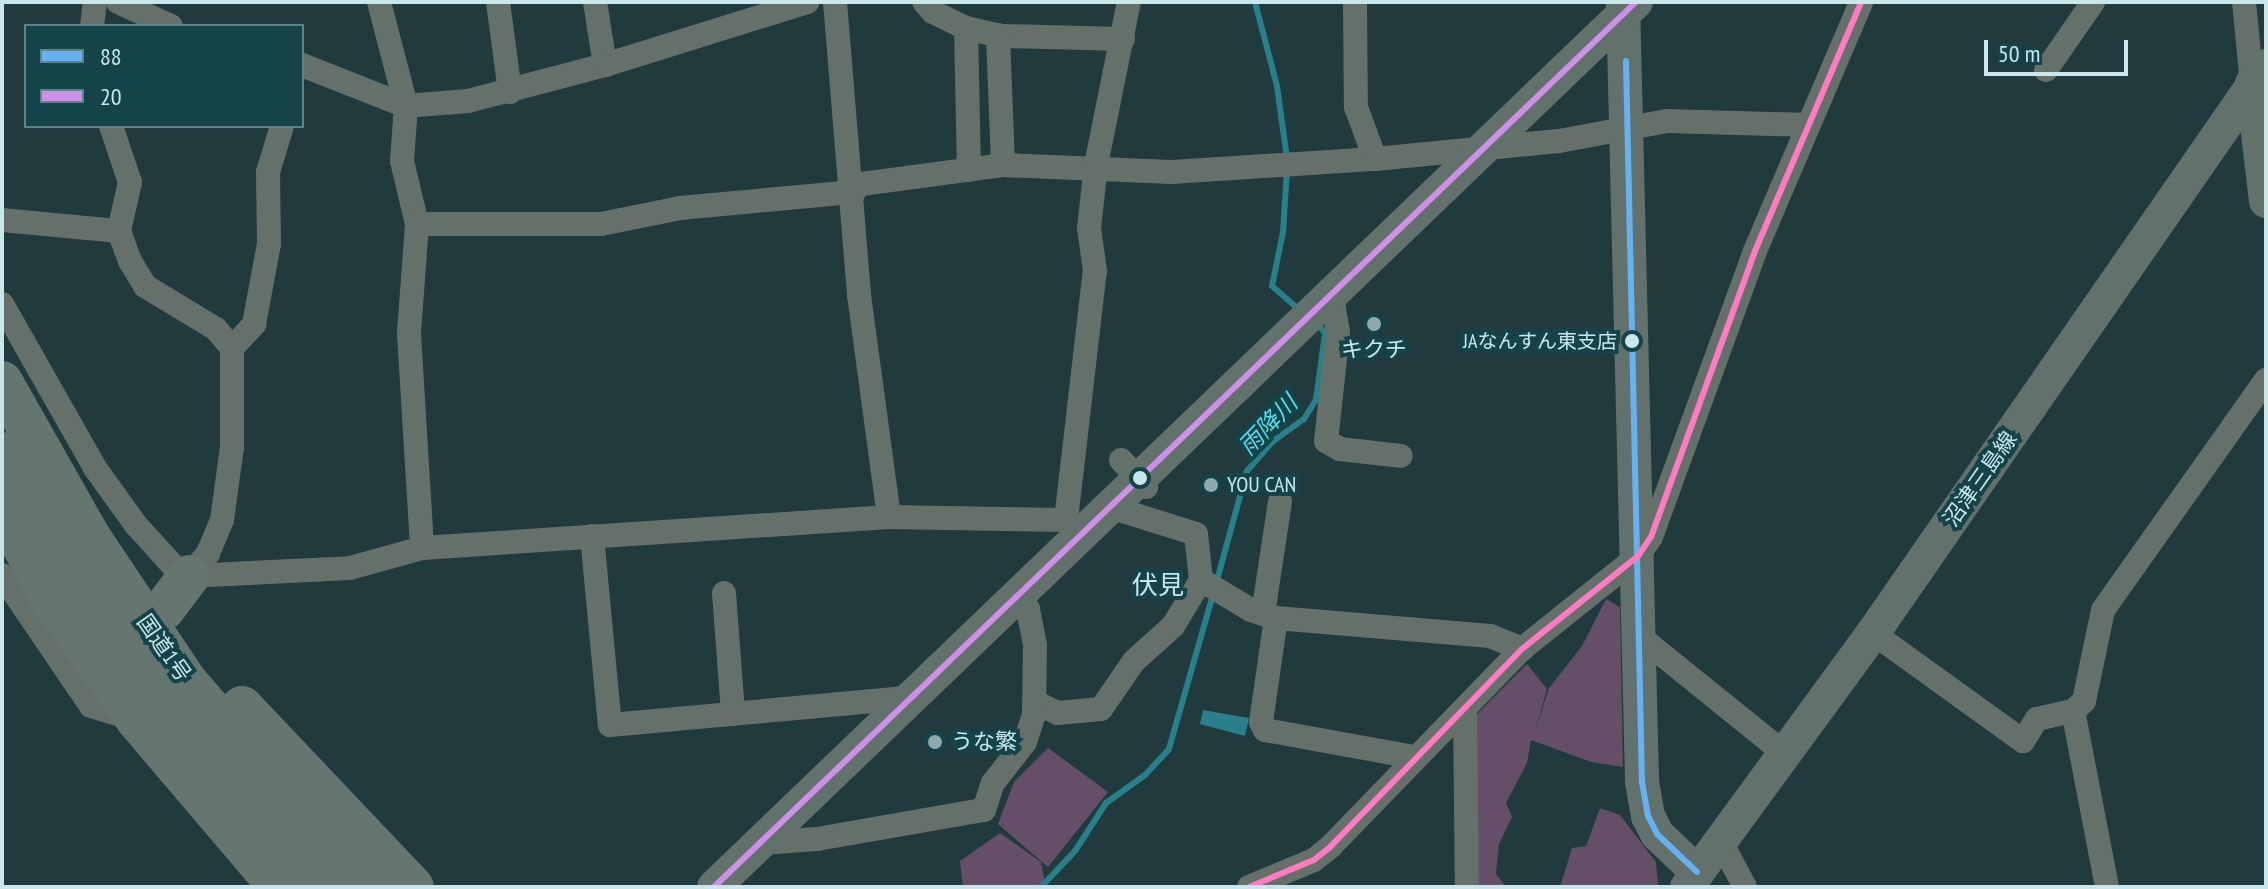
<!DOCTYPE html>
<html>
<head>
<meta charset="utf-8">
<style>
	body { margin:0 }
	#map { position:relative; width:2268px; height:889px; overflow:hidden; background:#203a3d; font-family:"PT Sans Narrow","Noto Sans JP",sans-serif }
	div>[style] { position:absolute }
	.green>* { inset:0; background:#644e68 }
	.water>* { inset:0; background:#29808a }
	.stream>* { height:6px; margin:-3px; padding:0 3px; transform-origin:3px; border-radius:3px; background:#29808a }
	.street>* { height:24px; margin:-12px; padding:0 12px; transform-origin:12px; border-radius:12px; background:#66706a }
	.secondary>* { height:34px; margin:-17px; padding:0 17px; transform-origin:17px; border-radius:17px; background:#63716c }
	.highway>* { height:42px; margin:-21px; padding:0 21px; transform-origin:21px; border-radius:21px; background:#64766f }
	.bus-1>* { height:6px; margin:-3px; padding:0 3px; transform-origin:3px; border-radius:3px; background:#66b1f2 }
	.bus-2>* { height:6px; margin:-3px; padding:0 3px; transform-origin:3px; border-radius:3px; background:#ce8fe9 }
	.bus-3>* { height:6px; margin:-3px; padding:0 3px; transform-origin:3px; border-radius:3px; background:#fe7ac1 }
	.dots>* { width:22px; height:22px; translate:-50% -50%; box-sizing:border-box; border:4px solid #144449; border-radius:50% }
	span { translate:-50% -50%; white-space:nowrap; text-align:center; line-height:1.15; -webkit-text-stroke:8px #144449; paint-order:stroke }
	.bus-label { font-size:20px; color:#c9e7eb }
	.right { translate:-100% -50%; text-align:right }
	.poi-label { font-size:22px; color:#c9e7eb }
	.left { translate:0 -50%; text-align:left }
	.street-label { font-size:22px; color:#c9e7eb }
	.water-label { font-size:24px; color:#57dbeb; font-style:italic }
	.quarter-label { font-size:26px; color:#c9e7eb }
	.frame { position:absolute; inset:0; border:4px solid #c9e7eb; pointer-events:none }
	.legend { position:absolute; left:24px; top:24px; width:280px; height:104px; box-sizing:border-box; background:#144449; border:2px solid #5c858a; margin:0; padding:10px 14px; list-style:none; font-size:24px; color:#c9e7eb }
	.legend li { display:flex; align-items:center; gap:16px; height:40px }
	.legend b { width:40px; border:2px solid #5c858a }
	.scale { position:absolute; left:1984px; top:40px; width:144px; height:36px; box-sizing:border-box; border:4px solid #c9e7eb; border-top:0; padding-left:10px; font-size:24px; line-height:28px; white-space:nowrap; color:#c9e7eb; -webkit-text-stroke:6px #144449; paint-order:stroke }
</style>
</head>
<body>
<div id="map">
	<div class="green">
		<div style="clip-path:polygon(1606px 599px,1620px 607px,1623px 767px,1591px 762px,1531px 740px,1527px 763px,1506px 803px,1512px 817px,1499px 844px,1496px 874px,1506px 887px,1468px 887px,1473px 718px,1527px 664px,1547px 689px,1535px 731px,1549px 688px,1582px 646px)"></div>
		<div style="clip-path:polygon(1048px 748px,1108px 792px,1048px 867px,998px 824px,1014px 782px)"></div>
		<div style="clip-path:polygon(1600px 808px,1620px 815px,1656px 862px,1658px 887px,1560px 887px,1572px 848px,1586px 846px)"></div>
		<div style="clip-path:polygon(1000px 833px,1041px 862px,1046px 887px,963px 887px,960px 861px)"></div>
	</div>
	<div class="water">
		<div style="clip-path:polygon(1203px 710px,1249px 718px,1245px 736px,1200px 724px)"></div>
	</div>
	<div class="stream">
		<div style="left:1255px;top:2px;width:87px;rotate:75.3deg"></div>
		<div style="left:1277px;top:86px;width:73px;rotate:82.1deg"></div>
		<div style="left:1287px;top:169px;width:63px;rotate:93.6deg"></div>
		<div style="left:1283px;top:232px;width:55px;rotate:101.5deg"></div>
		<div style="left:1272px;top:286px;width:38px;rotate:41deg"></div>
		<div style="left:1216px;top:584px;width:117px;rotate:-74.7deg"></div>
		<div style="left:1247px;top:471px;width:38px;rotate:-49deg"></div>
		<div style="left:1272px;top:442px;width:39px;rotate:-36deg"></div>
		<div style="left:1304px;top:419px;width:22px;rotate:-58deg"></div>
		<div style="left:1316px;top:400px;width:68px;rotate:-82.3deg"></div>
		<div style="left:1325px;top:333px;width:14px;rotate:-129deg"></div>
		<div style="left:1041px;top:887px;width:50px;rotate:-46.6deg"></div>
		<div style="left:1075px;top:851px;width:57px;rotate:-57.1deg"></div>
		<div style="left:1106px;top:803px;width:48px;rotate:-35.7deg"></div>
		<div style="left:1145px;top:775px;width:35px;rotate:-47deg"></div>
		<div style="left:1169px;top:749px;width:160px;rotate:-74.1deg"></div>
	</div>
	<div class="street">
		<div style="left:118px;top:2px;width:58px;rotate:24.4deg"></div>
		<div style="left:379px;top:2px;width:107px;rotate:75.4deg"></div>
		<div style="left:406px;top:106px;width:55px;rotate:94.2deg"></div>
		<div style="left:402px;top:161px;width:65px;rotate:76.6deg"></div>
		<div style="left:417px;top:224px;width:110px;rotate:94.2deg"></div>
		<div style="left:409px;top:334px;width:214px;rotate:86.5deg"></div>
		<div style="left:498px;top:2px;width:91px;rotate:82.4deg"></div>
		<div style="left:595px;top:2px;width:64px;rotate:81deg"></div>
		<div style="left:835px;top:2px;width:294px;rotate:85.3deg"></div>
		<div style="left:859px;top:295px;width:224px;rotate:82.3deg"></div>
		<div style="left:924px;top:2px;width:13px;rotate:48deg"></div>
		<div style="left:933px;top:12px;width:37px;rotate:26deg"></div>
		<div style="left:966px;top:28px;width:36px;rotate:13deg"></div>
		<div style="left:1001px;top:36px;width:122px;rotate:1.4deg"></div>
		<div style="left:1355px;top:2px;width:105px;rotate:89.5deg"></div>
		<div style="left:1356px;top:107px;width:55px;rotate:69.9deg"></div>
		<div style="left:2244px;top:2px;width:81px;rotate:84.4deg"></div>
		<div style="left:92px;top:26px;width:24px;rotate:-83deg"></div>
		<div style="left:966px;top:28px;width:142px;rotate:88.8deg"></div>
		<div style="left:998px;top:35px;width:130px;rotate:87.8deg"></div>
		<div style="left:302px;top:65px;width:112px;rotate:21.5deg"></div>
		<div style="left:406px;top:106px;width:62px;rotate:-4.6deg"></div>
		<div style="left:468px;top:101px;width:142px;rotate:-14.7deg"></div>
		<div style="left:605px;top:65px;width:212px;rotate:-17.3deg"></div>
		<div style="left:2046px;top:70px;width:83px;rotate:-55.3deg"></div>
		<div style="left:111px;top:126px;width:59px;rotate:71.3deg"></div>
		<div style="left:130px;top:182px;width:50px;rotate:102.7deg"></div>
		<div style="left:119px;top:231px;width:32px;rotate:70deg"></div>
		<div style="left:130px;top:261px;width:29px;rotate:59deg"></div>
		<div style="left:145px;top:286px;width:83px;rotate:31.2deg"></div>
		<div style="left:216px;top:329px;width:25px;rotate:50deg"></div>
		<div style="left:854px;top:185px;width:150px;rotate:-7.6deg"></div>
		<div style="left:1003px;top:165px;width:169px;rotate:2.4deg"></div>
		<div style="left:1172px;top:172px;width:203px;rotate:-3.7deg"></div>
		<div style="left:1375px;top:159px;width:185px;rotate:-5.6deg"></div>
		<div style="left:1559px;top:141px;width:110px;rotate:-10.5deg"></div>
		<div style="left:1667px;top:121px;width:141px;rotate:1.6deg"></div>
		<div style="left:2px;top:220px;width:118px;rotate:5.4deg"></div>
		<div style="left:417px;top:224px;width:184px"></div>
		<div style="left:601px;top:224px;width:81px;rotate:-11.4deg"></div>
		<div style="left:680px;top:208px;width:175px;rotate:-5.3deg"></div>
		<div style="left:1324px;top:297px;width:16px;rotate:50deg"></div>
		<div style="left:1334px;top:309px;width:22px;rotate:80deg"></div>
		<div style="left:1338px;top:331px;width:111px;rotate:96.2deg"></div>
		<div style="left:1326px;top:441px;width:16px;rotate:30deg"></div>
		<div style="left:1340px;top:449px;width:61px;rotate:6.5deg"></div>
		<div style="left:2px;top:304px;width:189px;rotate:60.4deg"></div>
		<div style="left:95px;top:468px;width:70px;rotate:54.3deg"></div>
		<div style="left:136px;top:525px;width:61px;rotate:47.7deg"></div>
		<div style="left:177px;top:570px;width:13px;rotate:27deg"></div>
		<div style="left:189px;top:576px;width:161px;rotate:-2.8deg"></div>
		<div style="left:350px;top:568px;width:75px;rotate:-15.5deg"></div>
		<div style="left:422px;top:548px;width:468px;rotate:-3.8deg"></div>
		<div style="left:889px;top:517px;width:177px;rotate:1deg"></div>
		<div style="left:1066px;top:520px;width:20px;rotate:41deg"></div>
		<div style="left:1121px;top:460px;width:37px;rotate:47deg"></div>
		<div style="left:1110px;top:507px;width:90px;rotate:17.4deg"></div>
		<div style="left:1196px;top:534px;width:46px;rotate:83.8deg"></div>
		<div style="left:1201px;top:580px;width:58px;rotate:31deg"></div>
		<div style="left:1251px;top:610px;width:26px;rotate:18deg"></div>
		<div style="left:1276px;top:618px;width:215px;rotate:4.8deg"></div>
		<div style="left:1490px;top:636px;width:35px;rotate:22deg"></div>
		<div style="left:1066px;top:520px;width:251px;rotate:-83.4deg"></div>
		<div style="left:1095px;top:271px;width:43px;rotate:-97.9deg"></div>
		<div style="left:1089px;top:228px;width:63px;rotate:-83.7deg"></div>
		<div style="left:1096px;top:165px;width:166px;rotate:-78.6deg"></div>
		<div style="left:592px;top:536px;width:190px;rotate:84.6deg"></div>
		<div style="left:610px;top:725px;width:300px;rotate:-5.2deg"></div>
		<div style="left:2px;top:575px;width:158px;rotate:55.8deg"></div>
		<div style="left:91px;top:706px;width:45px;rotate:16.8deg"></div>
		<div style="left:189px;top:576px;width:30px;rotate:-50deg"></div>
		<div style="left:208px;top:553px;width:36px;rotate:-67deg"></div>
		<div style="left:222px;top:520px;width:74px;rotate:-82.2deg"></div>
		<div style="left:232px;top:447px;width:99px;rotate:-90deg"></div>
		<div style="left:232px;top:348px;width:33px;rotate:-47deg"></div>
		<div style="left:254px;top:324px;width:81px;rotate:-79.4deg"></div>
		<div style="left:269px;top:244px;width:72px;rotate:-90.8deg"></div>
		<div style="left:268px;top:172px;width:48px;rotate:-73.1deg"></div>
		<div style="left:724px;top:593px;width:121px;rotate:85.7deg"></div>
		<div style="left:1263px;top:614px;width:114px;rotate:-81.4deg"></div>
		<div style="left:1276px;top:618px;width:105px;rotate:98.2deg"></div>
		<div style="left:1261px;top:722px;width:9px;rotate:63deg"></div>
		<div style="left:1265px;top:730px;width:150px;rotate:10.3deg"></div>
		<div style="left:1873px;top:633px;width:185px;rotate:35.8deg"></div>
		<div style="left:2023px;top:741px;width:26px;rotate:-58deg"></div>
		<div style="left:2037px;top:719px;width:37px;rotate:-13deg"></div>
		<div style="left:1639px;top:636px;width:188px;rotate:38.9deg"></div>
		<div style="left:1035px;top:702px;width:25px;rotate:26deg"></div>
		<div style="left:1058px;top:713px;width:43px;rotate:-5.3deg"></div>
		<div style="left:1101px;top:709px;width:58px;rotate:-55.5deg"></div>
		<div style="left:1134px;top:661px;width:52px;rotate:-41.9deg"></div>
		<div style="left:1173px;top:626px;width:54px;rotate:-58.7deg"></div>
		<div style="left:1465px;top:709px;width:178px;rotate:89.4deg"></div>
		<div style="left:1721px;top:842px;width:51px;rotate:61.9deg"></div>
		<div style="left:760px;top:843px;width:57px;rotate:-4deg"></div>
		<div style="left:817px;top:839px;width:169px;rotate:-9.9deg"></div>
		<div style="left:984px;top:810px;width:28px;rotate:-72deg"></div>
		<div style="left:993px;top:783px;width:52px;rotate:-52deg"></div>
		<div style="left:1025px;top:742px;width:28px;rotate:-72deg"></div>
		<div style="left:1034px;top:715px;width:70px;rotate:-89.2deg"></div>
		<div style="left:1035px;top:645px;width:37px;rotate:-101deg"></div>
		<div style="left:1028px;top:609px;width:18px;rotate:-139deg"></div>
		<div style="left:1249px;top:887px;width:70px;rotate:-22.6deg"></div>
		<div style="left:1314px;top:860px;width:22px;rotate:-39deg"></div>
		<div style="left:1331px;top:846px;width:274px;rotate:-45.9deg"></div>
		<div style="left:1522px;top:649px;width:149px;rotate:-38.7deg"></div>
		<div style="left:1638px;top:556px;width:23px;rotate:-56deg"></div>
		<div style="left:1651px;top:537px;width:304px;rotate:-70deg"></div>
		<div style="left:1755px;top:251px;width:271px;rotate:-66.9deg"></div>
		<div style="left:2107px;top:887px;width:179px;rotate:-100.9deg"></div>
		<div style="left:2073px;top:711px;width:15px;rotate:-42deg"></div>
		<div style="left:2084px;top:701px;width:93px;rotate:-78.2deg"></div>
		<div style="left:2103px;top:610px;width:282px;rotate:-54.7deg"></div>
	</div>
	<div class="secondary">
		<div style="left:1623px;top:2px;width:780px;rotate:88.6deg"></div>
		<div style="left:1642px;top:782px;width:35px;rotate:80deg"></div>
		<div style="left:1648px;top:816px;width:20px;rotate:63deg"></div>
		<div style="left:1657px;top:834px;width:55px;rotate:43.5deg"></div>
		<div style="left:2252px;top:83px;width:119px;rotate:83.2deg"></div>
		<div style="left:714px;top:887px;width:1278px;rotate:-43.83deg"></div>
		<div style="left:1687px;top:887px;width:315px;rotate:-53.8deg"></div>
		<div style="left:1873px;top:633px;width:690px;rotate:-55.27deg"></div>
	</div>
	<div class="highway">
		<div style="left:2px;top:382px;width:180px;rotate:60.5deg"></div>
		<div style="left:91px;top:539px;width:171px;rotate:56.2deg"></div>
		<div style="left:186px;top:681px;width:272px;rotate:49.3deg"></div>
		<div style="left:2px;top:453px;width:253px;rotate:58.3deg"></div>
		<div style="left:135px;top:668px;width:285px;rotate:50.3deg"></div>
		<div style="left:4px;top:512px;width:104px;rotate:61.2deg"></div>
		<div style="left:54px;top:603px;width:143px;rotate:54.6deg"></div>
		<div style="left:137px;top:720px;width:219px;rotate:49.6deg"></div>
		<div style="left:164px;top:609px;width:41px;rotate:-52.9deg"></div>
		<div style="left:242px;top:707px;width:248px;rotate:46.5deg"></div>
	</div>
	<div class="bus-1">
		<div style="left:1626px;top:61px;width:721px;rotate:88.73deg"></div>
		<div style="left:1642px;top:782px;width:35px;rotate:80deg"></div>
		<div style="left:1648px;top:816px;width:20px;rotate:63deg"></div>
		<div style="left:1657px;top:834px;width:55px;rotate:43.5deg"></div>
	</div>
	<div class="bus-2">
		<div style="left:714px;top:887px;width:1278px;rotate:-43.83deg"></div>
	</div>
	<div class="bus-3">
		<div style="left:1249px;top:887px;width:70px;rotate:-22.6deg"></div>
		<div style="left:1314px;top:860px;width:22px;rotate:-39deg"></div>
		<div style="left:1331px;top:846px;width:274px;rotate:-45.9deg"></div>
		<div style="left:1522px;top:649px;width:149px;rotate:-38.7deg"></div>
		<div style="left:1638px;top:556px;width:23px;rotate:-56deg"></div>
		<div style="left:1651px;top:537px;width:304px;rotate:-70deg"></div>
		<div style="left:1755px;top:251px;width:271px;rotate:-66.9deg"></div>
	</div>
	<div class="dots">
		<div style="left:1374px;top:324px;background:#8eaaae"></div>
		<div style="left:1632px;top:341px;background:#c9e7eb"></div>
		<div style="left:1140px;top:478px;background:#c9e7eb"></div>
		<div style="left:1211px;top:485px;background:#8eaaae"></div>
		<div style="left:935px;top:742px;background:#8eaaae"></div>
	</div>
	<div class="bus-label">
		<span class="right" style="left:1617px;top:341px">JAなんすん東支店</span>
	</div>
	<div class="poi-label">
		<span style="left:1374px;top:350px">キクチ</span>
		<span class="left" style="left:1227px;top:485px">YOU CAN</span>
		<span class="left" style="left:951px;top:742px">うな繁</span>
	</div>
	<div class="street-label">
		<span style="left:1980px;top:479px;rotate:-55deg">沼津三島線</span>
		<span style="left:164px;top:648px;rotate:55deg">国道1号</span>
	</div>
	<div class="water-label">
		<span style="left:1268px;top:425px;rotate:-46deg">雨降川</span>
	</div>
	<div class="quarter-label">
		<span style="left:1158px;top:585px">伏見</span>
	</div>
	<div class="frame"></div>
	<ul class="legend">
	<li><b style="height:10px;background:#66b1f2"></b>88</li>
	<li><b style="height:10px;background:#ce8fe9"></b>20</li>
	</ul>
	<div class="scale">50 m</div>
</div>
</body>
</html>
